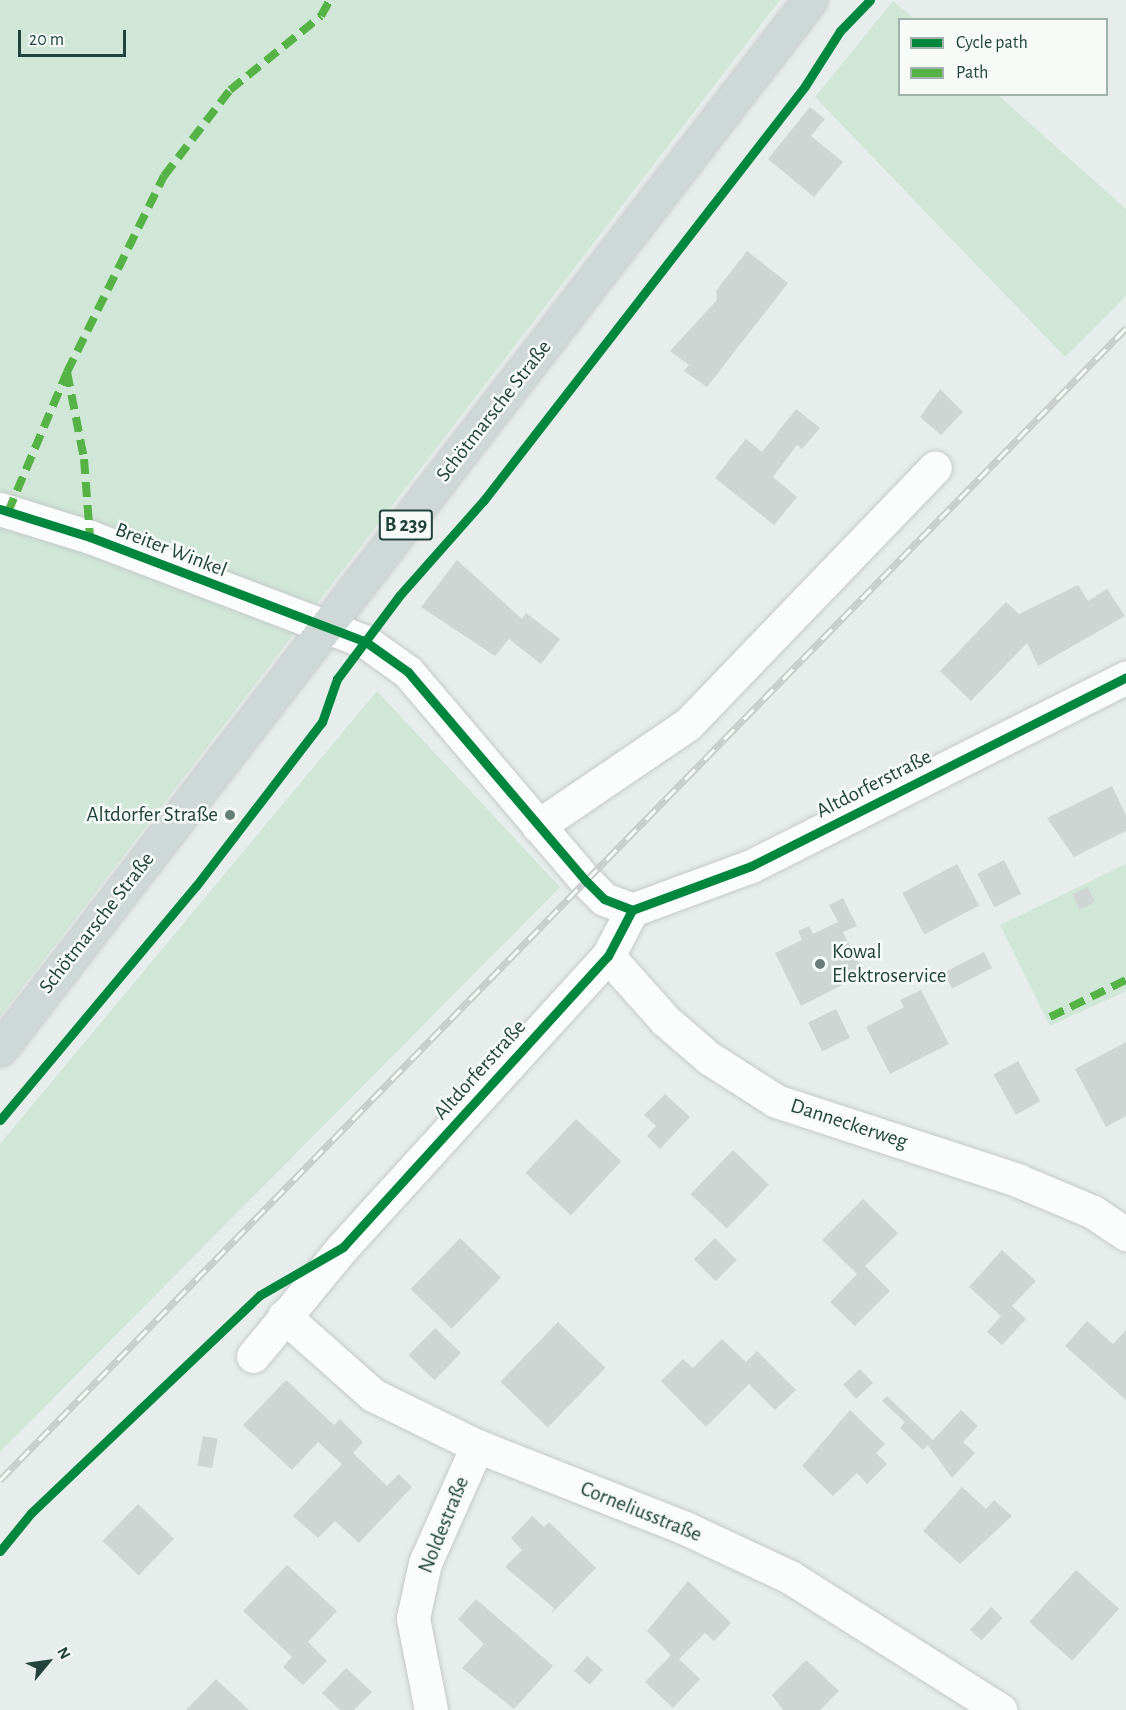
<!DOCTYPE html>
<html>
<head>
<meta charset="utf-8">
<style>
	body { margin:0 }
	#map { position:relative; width:1126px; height:1710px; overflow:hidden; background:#e7edea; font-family:"Alegreya Sans",sans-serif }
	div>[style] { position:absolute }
	.green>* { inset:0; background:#d0e6d7 }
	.building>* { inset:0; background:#cfd5d3; transform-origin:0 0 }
	.roads { filter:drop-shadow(0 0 2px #c4cac8) drop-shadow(0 0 2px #c4cac8) }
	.minor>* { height:33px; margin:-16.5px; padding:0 16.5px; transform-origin:16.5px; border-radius:16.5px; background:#fbfcfc }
	.primary>* { height:33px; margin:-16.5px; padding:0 16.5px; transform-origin:16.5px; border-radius:16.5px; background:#ced8d6 }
	.rail>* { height:7px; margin-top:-3.5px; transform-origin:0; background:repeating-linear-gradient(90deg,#f6fbf8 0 14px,#c8cdcb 0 28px); box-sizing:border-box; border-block:2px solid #c8cdcb }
	.quiet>* { height:8px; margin-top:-4px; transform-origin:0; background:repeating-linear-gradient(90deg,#55b346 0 15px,transparent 0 23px) }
	.cycleway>* { height:9px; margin:-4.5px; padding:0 4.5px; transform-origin:4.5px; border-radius:4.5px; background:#00873e }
	.dots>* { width:16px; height:16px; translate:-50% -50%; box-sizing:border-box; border:3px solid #f6fbf8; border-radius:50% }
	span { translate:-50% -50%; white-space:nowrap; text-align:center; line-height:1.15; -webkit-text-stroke:5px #f6fbf8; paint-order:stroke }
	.shield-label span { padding:2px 4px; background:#f6fbf8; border:2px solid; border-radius:4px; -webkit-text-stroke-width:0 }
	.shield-label { font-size:20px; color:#22423b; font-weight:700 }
	.street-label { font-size:21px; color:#22423b }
	.poi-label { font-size:21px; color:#22423b }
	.right { translate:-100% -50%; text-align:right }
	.left { translate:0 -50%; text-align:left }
	.legend { position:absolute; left:898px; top:18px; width:210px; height:78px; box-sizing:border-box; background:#f6fbf8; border:2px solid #a1b1ac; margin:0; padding:8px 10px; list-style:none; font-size:18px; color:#22423b }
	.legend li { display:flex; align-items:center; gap:12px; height:30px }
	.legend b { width:30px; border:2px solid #a1b1ac }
	.north { position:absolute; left:18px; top:1632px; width:60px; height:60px; -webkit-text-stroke:4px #f6fbf8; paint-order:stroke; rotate:61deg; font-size:16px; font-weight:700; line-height:24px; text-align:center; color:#22423b }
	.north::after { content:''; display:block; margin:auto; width:21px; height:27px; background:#22423b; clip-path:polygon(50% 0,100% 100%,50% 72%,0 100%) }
	.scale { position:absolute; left:18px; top:30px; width:108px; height:27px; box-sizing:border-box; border:3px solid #22423b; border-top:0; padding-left:8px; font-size:18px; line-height:21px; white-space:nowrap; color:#22423b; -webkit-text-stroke:4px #f6fbf8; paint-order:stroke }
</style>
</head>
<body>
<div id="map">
	<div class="green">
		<div style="clip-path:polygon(0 0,780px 0,0 1017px)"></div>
		<div style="clip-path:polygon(893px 1px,914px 19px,900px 20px,900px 94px,998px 95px,1126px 209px,1126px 296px,1065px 357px,815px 97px)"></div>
		<div style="clip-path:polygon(377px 691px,560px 887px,0 1452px,0 1144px)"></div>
		<div style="clip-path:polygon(1126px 864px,1126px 991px,1050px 1026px,1000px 925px)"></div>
	</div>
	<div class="building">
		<div style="clip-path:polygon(810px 107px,825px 119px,811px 136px,843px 162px,814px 197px,768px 159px)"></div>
		<div style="clip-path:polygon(747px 251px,788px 283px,707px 387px,684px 371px,689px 365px,670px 351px,717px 300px,716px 291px)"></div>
		<div style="clip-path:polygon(940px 389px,963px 412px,941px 435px,920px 417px)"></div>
		<div style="clip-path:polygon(796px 409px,820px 428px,802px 449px,797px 445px,773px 477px,797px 497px,774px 525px,715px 478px,746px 439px,762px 452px)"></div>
		<div style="clip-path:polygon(457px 560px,522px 619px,526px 613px,560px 639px,541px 664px,509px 639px,495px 656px,421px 607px)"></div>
		<div style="clip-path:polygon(1078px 585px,1088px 601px,1107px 589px,1125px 616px,1038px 666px,1027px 643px,971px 701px,940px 671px,1006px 602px,1019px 614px)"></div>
		<div style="clip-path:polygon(1112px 786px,1126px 815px,1126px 831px,1074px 857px,1047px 818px)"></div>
		<div style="left:1004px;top:860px;width:38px;height:30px;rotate:63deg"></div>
		<div style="left:957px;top:864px;width:47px;height:62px;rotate:62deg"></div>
		<div style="left:1088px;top:887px;width:17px;height:17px;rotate:66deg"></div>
		<div style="clip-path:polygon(843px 898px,857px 926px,843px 932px,864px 974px,801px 1006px,775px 953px,802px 940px,798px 931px,809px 926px,813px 934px,838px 922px,829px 905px)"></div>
		<div style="left:984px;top:952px;width:18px;height:45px;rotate:63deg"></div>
		<div style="clip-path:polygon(921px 990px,949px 1044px,890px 1074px,866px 1027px,904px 1007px,900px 1000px)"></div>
		<div style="left:836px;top:1009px;width:32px;height:31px;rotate:64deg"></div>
		<div style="clip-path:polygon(1126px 1042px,1126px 1116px,1106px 1127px,1075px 1069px)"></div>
		<div style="left:1018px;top:1061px;width:46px;height:28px;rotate:61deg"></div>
		<div style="clip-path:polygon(665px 1094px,690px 1117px,660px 1149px,647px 1136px,656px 1126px,644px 1115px)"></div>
		<div style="left:576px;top:1119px;width:62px;height:74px;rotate:43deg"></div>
		<div style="left:733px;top:1150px;width:50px;height:61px;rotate:44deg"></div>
		<div style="clip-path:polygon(863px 1199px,898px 1233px,865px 1266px,890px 1291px,855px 1326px,830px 1302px,857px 1274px,822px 1240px)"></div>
		<div style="left:460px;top:1238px;width:57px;height:71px;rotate:44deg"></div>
		<div style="left:715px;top:1238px;width:31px;height:30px;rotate:45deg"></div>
		<div style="clip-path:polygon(1002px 1250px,1036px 1281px,1012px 1306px,1026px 1319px,1002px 1345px,987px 1332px,1001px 1316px,969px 1287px)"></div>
		<div style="clip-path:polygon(1087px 1321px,1113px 1344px,1126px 1330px,1126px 1400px,1065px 1346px)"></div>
		<div style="left:558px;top:1322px;width:66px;height:83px;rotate:44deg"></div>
		<div style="left:435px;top:1328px;width:36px;height:38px;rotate:44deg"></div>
		<div style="clip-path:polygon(722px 1339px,746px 1362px,757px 1351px,796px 1390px,775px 1410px,749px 1384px,706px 1427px,661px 1381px,683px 1359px,693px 1368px)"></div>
		<div style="left:860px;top:1369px;width:19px;height:23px;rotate:47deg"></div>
		<div style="clip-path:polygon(286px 1380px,334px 1425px,340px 1419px,363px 1442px,353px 1453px,387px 1486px,399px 1474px,412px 1487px,359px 1543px,335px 1521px,318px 1538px,293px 1516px,342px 1464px,318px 1442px,292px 1470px,243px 1425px)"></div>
		<div style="clip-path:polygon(887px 1396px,933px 1440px,961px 1410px,978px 1426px,963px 1442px,975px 1453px,952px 1478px,928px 1445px,923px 1450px,900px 1428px,905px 1422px,882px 1401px)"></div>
		<div style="clip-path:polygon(850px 1410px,885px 1444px,876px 1453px,887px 1464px,867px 1484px,857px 1473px,833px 1496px,802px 1466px)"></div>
		<div style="left:203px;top:1436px;width:15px;height:30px;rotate:11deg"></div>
		<div style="clip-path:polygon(962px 1487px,986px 1509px,994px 1500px,1012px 1516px,960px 1564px,923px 1531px)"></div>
		<div style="left:138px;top:1504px;width:50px;height:51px;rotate:44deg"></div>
		<div style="clip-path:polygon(532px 1516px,544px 1527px,549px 1522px,596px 1568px,551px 1614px,554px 1608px,505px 1567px,522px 1550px,511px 1538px)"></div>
		<div style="clip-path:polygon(287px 1565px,337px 1611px,308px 1642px,327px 1661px,303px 1685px,283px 1667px,292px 1657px,243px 1611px)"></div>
		<div style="left:1076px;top:1570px;width:58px;height:70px;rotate:42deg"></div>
		<div style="clip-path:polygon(688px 1581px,731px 1623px,714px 1641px,705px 1633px,679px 1659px,700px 1679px,673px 1708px,645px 1682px,671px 1655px,647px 1631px)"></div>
		<div style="clip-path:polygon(476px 1599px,553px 1666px,514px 1709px,462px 1668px,484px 1644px,458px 1619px)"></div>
		<div style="left:991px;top:1607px;width:16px;height:31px;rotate:43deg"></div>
		<div style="left:587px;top:1656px;width:21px;height:20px;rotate:41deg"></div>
		<div style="clip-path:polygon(806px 1660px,839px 1691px,820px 1710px,783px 1710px,772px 1695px)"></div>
		<div style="clip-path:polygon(346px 1668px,372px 1692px,354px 1710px,340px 1710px,322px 1693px)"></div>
		<div style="clip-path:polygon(216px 1679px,249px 1710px,186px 1710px)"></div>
	</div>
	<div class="roads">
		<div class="minor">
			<div style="left:0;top:509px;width:94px;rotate:17.3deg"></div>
			<div style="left:90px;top:537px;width:295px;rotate:20.8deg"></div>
			<div style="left:366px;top:642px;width:52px;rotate:35.5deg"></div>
			<div style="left:408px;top:672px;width:275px;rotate:49.6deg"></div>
			<div style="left:586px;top:881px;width:25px;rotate:45deg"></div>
			<div style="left:604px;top:899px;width:30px;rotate:21deg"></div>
			<div style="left:538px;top:826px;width:181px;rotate:-34.2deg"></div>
			<div style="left:688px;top:724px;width:356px;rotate:-46.1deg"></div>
			<div style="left:608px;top:956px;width:87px;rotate:48.3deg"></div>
			<div style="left:666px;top:1021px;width:57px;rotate:40.7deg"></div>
			<div style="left:709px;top:1058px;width:80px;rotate:32.7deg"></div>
			<div style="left:776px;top:1101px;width:254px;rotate:18.1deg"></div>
			<div style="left:1017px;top:1180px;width:82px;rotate:22.8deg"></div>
			<div style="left:1093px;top:1212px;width:40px;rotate:34deg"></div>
			<div style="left:284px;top:1316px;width:119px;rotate:41.6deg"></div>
			<div style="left:373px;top:1395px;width:116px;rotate:26.1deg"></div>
			<div style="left:477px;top:1446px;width:224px;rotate:21.5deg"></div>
			<div style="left:685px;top:1528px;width:116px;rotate:25deg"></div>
			<div style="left:790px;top:1577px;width:249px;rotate:32.3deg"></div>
			<div style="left:253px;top:1356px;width:141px;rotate:-50.5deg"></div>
			<div style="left:343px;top:1247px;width:394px;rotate:-47.7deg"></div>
			<div style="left:608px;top:956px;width:52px;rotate:-62.4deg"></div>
			<div style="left:632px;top:910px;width:127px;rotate:-20.3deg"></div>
			<div style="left:751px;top:866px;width:420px;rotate:-26.7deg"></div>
			<div style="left:431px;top:1710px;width:94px;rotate:-101.1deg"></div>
			<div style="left:413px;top:1618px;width:56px;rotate:-77.7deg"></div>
			<div style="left:425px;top:1563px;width:128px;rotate:-66deg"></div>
		</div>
		<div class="primary">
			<div style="left:0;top:1049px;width:1325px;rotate:-52.33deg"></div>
		</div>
	</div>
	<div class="rail">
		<div style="left:0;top:1480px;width:1611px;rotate:-45.65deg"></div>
	</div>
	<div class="quiet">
		<div style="left:67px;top:372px;width:89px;rotate:78.9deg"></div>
		<div style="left:84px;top:459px;width:78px;rotate:85.6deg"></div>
		<div style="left:8px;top:512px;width:152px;rotate:-67.1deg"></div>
		<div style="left:67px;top:372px;width:219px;rotate:-63.7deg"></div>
		<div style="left:164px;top:176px;width:108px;rotate:-52.5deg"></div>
		<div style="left:230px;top:90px;width:117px;rotate:-39.1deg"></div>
		<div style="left:321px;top:16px;width:18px;rotate:-61deg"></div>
		<div style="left:1050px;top:1017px;width:85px;rotate:-26deg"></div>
	</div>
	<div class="cycleway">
		<div style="left:0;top:509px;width:94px;rotate:17.3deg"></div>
		<div style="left:90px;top:537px;width:295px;rotate:20.8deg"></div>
		<div style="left:366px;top:642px;width:52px;rotate:35.5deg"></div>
		<div style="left:408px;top:672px;width:275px;rotate:49.6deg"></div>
		<div style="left:586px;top:881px;width:25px;rotate:45deg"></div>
		<div style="left:604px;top:899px;width:30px;rotate:21deg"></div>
		<div style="left:0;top:1120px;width:305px;rotate:-50.1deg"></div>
		<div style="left:196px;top:886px;width:207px;rotate:-52.5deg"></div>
		<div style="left:322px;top:722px;width:46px;rotate:-70.8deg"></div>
		<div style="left:337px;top:679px;width:104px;rotate:-53.2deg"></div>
		<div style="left:399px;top:596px;width:128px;rotate:-48.5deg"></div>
		<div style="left:484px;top:500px;width:524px;rotate:-52.21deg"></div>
		<div style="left:805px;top:86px;width:65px;rotate:-57.5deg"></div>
		<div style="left:840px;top:31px;width:43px;rotate:-45.9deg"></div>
		<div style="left:0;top:1551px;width:49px;rotate:-50.8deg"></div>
		<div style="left:31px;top:1513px;width:316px;rotate:-43.6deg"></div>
		<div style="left:260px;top:1295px;width:96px;rotate:-30deg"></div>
		<div style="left:343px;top:1247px;width:394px;rotate:-47.7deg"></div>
		<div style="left:608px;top:956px;width:52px;rotate:-62.4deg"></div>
		<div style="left:632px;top:910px;width:127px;rotate:-20.3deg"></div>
		<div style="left:751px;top:866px;width:420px;rotate:-26.7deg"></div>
	</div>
	<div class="dots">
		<div style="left:230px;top:815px;background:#677e78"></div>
		<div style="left:820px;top:964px;background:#677e78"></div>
	</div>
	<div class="shield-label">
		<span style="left:406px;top:525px">B 239</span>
	</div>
	<div class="street-label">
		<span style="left:494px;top:411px;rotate:-52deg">Schötmarsche Straße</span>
		<span style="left:171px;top:550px;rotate:21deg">Breiter Winkel</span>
		<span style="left:874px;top:784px;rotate:-27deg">Altdorferstraße</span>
		<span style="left:97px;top:923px;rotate:-52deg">Schötmarsche Straße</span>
		<span style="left:480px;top:1070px;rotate:-48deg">Altdorferstraße</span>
		<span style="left:849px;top:1124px;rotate:18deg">Danneckerweg</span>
		<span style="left:641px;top:1512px;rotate:22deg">Corneliusstraße</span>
		<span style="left:444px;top:1525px;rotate:-68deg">Noldestraße</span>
	</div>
	<div class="poi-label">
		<span class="right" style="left:218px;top:815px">Altdorfer Straße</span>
		<span class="left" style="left:832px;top:964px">Kowal<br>Elektroservice</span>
	</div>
	<ul class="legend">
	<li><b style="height:8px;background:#00873e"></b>Cycle path</li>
	<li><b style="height:8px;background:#55b346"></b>Path</li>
	</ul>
	<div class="north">N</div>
	<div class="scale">20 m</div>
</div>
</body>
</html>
